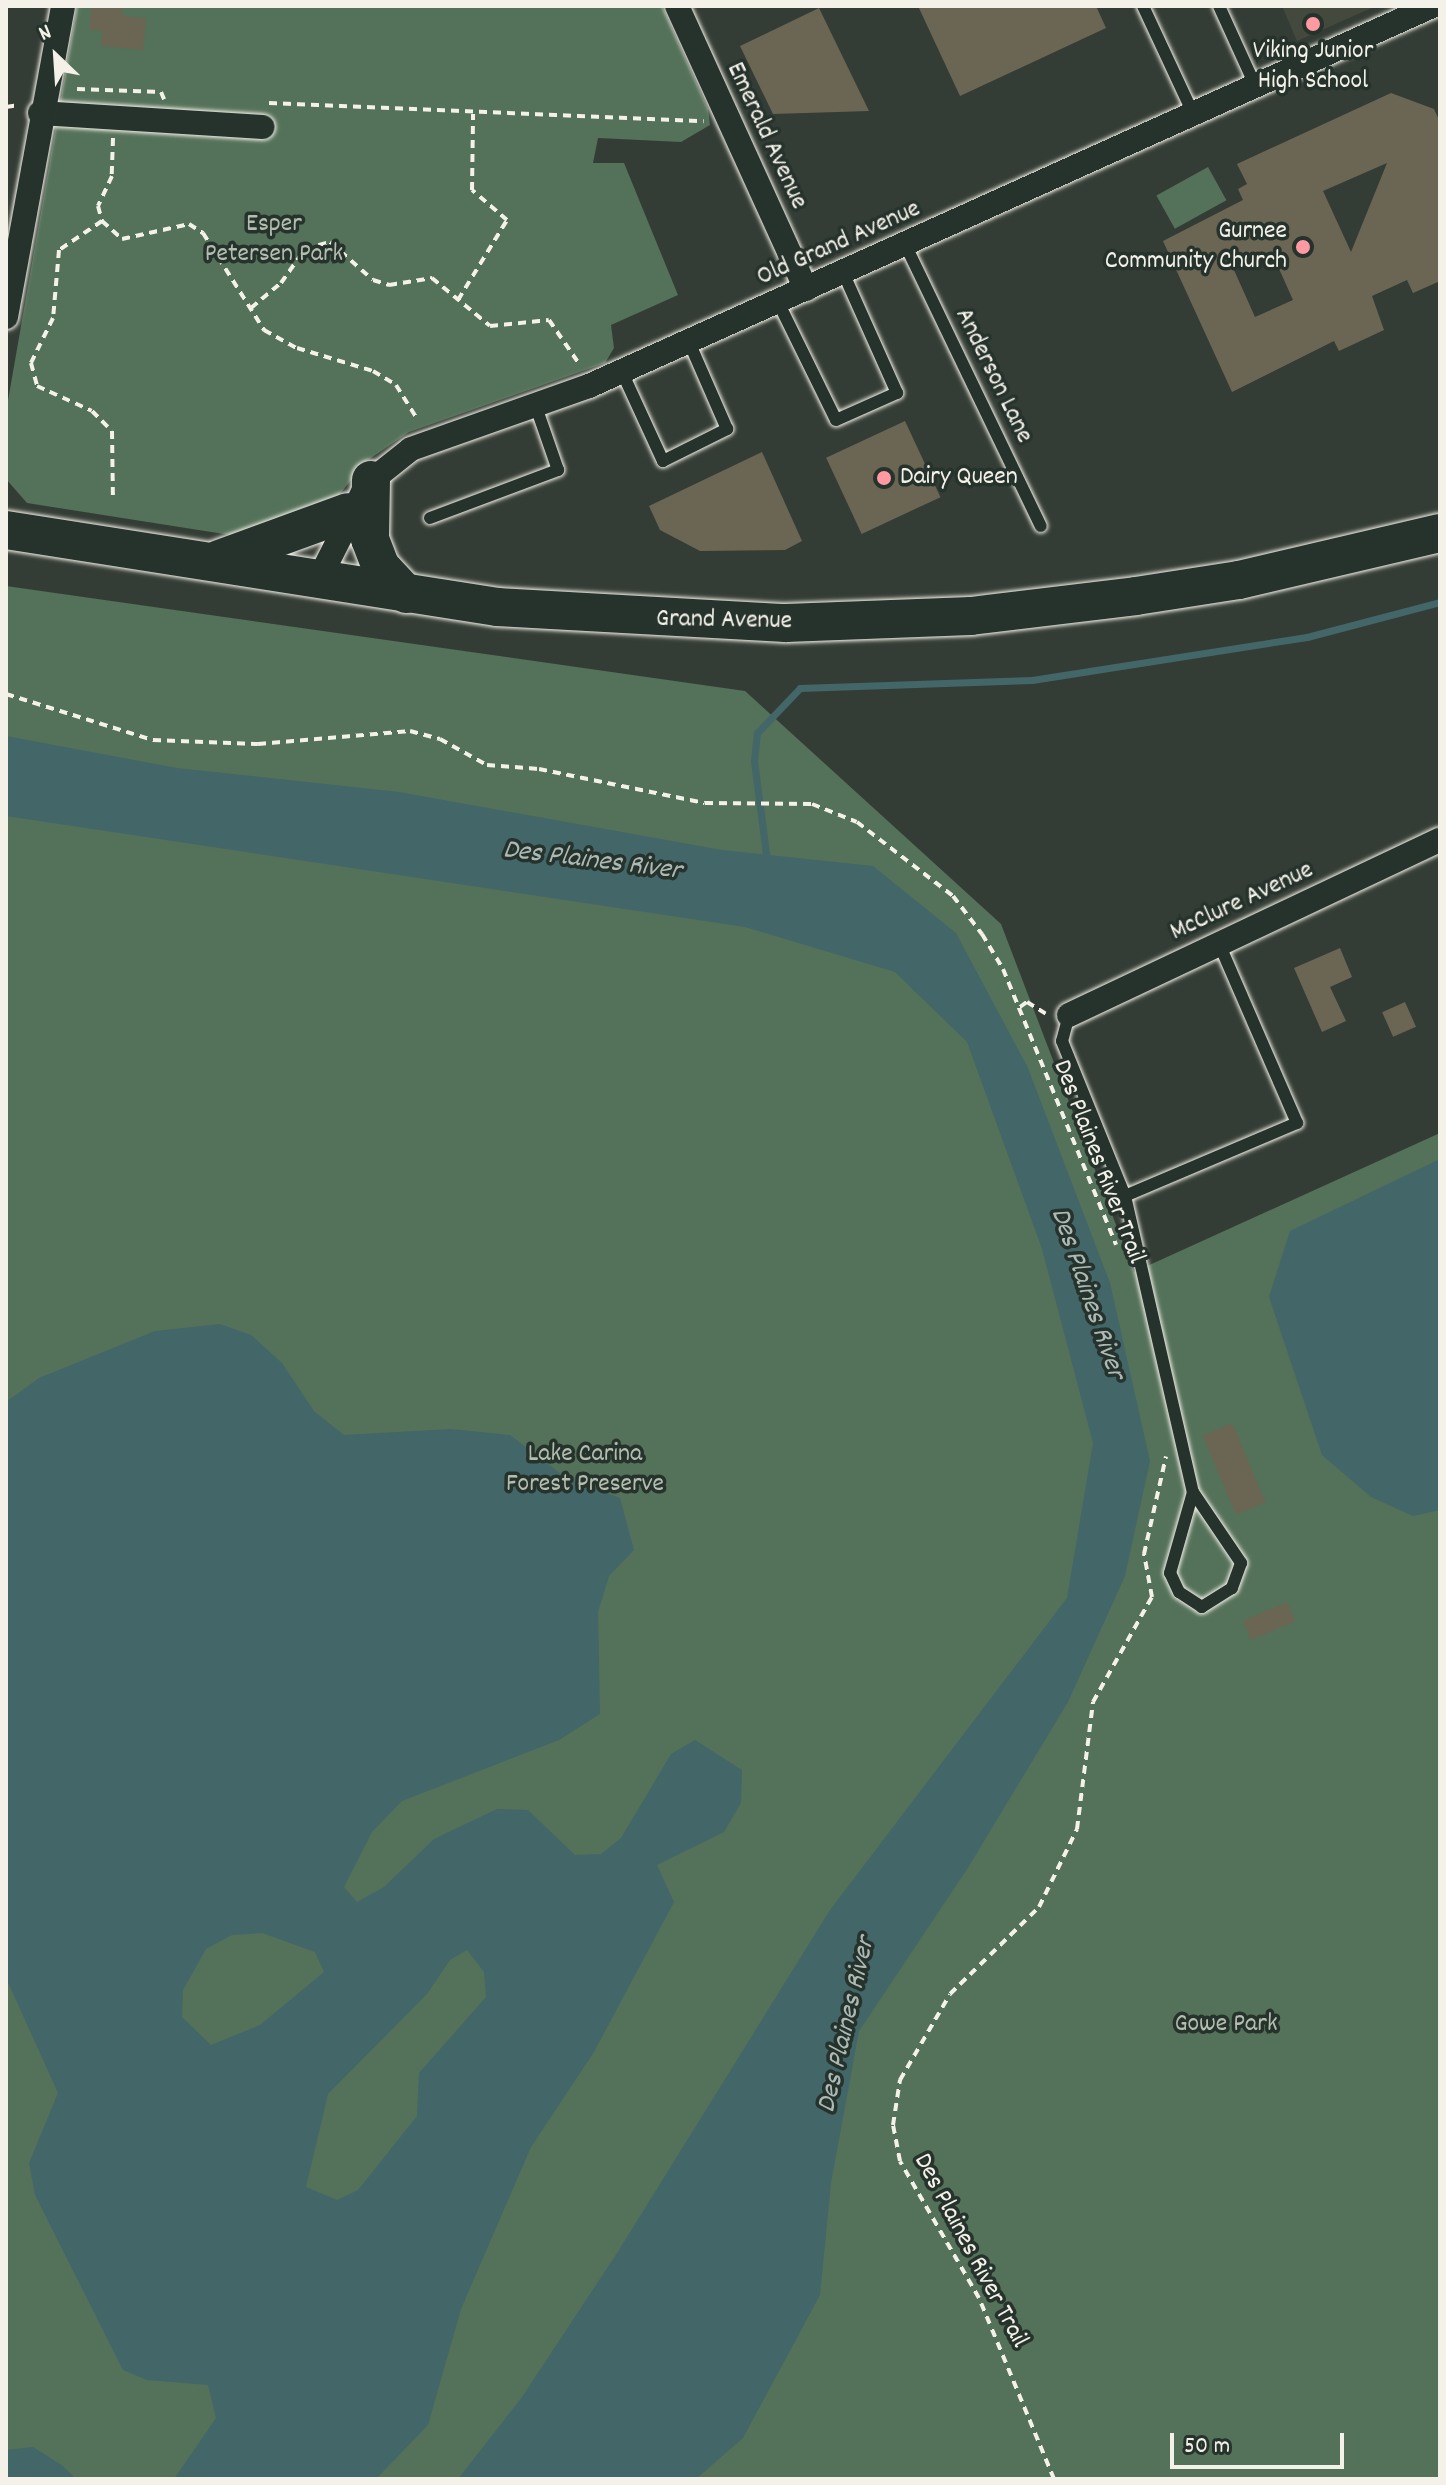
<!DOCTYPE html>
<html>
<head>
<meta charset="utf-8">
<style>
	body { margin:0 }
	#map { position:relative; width:1446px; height:2485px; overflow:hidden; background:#343d35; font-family:Dekko,sans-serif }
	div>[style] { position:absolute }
	.built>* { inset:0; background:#44493e }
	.green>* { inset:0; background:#547159; transform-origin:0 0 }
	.water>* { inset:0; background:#436669 }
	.stream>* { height:7px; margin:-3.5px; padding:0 3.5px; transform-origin:3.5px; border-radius:3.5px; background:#436669 }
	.building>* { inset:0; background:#6b6654; transform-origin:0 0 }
	.path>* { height:4px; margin-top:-2px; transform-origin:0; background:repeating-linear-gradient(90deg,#f4f1e8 0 8px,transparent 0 14px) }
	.roads { filter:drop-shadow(0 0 2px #f4f1e8) drop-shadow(0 0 2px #f4f1e8) }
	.lane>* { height:12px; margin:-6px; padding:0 6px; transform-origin:6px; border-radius:6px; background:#26332d }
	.street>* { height:24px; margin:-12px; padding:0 12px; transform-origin:12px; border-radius:12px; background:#26332d }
	.primary>* { height:38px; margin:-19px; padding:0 19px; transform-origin:19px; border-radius:19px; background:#26332d }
	.dots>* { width:22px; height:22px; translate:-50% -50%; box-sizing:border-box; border:4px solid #26332d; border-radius:50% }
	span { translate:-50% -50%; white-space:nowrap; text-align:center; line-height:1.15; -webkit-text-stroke:7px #26332d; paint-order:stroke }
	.poi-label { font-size:26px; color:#f4f1e8 }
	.right { translate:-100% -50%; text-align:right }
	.left { translate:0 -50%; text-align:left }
	.street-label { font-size:26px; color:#f4f1e8 }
	.park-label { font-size:26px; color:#b4beaf }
	.water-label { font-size:28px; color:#adb9b5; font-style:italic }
	.frame { position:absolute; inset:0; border:8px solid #f4f1e8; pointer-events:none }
	.north { position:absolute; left:16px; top:16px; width:80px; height:80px; -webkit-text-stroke:6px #26332d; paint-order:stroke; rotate:335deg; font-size:22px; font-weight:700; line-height:32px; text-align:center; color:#f4f1e8 }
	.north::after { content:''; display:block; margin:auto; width:28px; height:36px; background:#f4f1e8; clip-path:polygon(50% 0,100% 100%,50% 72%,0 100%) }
	.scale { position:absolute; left:1170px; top:2433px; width:174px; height:36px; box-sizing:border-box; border:4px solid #f4f1e8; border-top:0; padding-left:10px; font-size:24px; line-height:28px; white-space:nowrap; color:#f4f1e8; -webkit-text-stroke:6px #26332d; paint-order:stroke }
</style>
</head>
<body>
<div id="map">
	<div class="built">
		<div style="clip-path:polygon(1282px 6px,1376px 6px,1297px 41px)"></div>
	</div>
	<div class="green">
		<div style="clip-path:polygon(77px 6px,662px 6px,708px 109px,710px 125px,681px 142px,598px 138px,593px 163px,624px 163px,678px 295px,611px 325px,614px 348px,605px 363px,409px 432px,368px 460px,338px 496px,243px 537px,27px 503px,6px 479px,6px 412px)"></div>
		<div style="left:1208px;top:167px;width:38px;height:59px;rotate:61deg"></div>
		<div style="clip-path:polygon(6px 586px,745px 691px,1001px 924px,1134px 1272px,1440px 1133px,1440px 2479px,6px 2479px)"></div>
	</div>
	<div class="water">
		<div style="clip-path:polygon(6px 736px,177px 768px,399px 792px,722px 850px,873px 866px,956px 933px,1028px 1068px,1110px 1283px,1150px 1461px,1125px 1576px,1068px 1702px,969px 1866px,859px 2031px,831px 2183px,820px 2295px,743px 2438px,696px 2479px,458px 2479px,522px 2397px,619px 2250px,830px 1910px,1067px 1598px,1093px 1443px,1042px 1249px,967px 1042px,895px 972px,745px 927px,6px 816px)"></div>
		<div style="clip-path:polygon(1440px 1159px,1440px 1510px,1413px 1516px,1371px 1497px,1322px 1455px,1269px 1297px,1290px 1231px)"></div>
		<div style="clip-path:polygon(evenodd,220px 1324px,251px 1335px,282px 1363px,314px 1411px,344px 1435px,451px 1429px,510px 1435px,565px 1477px,620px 1498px,634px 1550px,609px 1576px,598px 1612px,600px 1714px,559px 1740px,402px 1801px,372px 1832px,344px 1887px,357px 1902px,384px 1887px,434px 1839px,497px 1809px,528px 1810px,575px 1855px,601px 1854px,621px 1838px,671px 1754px,695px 1740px,742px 1770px,741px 1803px,724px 1832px,657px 1865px,674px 1902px,594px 2052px,531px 2147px,461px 2309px,428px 2425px,376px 2479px,174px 2479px,216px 2418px,208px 2385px,147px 2380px,123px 2370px,35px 2195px,29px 2163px,58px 2093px,6px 1978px,6px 1402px,39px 1378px,155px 1331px,220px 1324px,262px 1933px,315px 1952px,324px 1972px,260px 2025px,211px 2045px,182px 2017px,183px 1990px,206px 1949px,232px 1935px,262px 1933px,220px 1324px,467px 1950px,484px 1972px,486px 1997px,419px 2073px,417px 2116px,358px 2190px,337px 2200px,306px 2187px,328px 2094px,427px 1994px,450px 1960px,467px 1950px)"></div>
		<div style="clip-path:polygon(33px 2447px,63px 2466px,76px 2479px,6px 2479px,6px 2450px)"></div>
	</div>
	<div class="stream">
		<div style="left:767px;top:861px;width:101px;rotate:-97.4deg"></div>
		<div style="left:754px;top:761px;width:28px;rotate:-84deg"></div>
		<div style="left:757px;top:733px;width:62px;rotate:-46.3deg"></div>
		<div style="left:800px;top:688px;width:232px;rotate:-2deg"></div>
		<div style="left:1032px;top:680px;width:278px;rotate:-8.9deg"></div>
		<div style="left:1307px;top:637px;width:138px;rotate:-14.7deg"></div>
	</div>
	<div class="building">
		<div style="clip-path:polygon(92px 6px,123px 6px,122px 16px,146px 18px,143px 50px,101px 46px,102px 31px,89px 30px)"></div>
		<div style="clip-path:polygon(918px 6px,1096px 6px,1106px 28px,960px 96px)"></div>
		<div style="clip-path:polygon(819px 8px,869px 111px,773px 114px,740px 46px)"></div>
		<div style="clip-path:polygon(evenodd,1391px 93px,1434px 109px,1440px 122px,1440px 281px,1413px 293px,1407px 280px,1372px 296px,1384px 330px,1339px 351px,1334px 341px,1232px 392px,1163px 241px,1243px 200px,1238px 189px,1247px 184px,1237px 164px,1391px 93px,1387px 163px,1351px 252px,1323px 191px,1387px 163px,1391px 93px,1272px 253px,1293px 300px,1255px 317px,1234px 270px,1272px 253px)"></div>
		<div style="left:905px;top:421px;width:84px;height:87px;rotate:65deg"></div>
		<div style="clip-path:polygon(762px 452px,802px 541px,785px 550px,700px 551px,660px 530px,649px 506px)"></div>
		<div style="clip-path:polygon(1340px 948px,1352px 977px,1330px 987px,1346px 1021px,1322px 1032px,1294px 968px)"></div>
		<div style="left:1405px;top:1002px;width:27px;height:25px;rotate:66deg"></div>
		<div style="left:1232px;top:1423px;width:86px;height:32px;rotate:67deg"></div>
		<div style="left:1287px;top:1602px;width:21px;height:48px;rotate:67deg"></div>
	</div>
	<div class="path">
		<div style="left:77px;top:89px;width:84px;rotate:2deg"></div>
		<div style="left:161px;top:92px;width:8px;rotate:67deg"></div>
		<div style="left:269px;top:103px;width:435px;rotate:2.4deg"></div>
		<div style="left:6px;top:107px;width:13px;rotate:-9deg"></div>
		<div style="left:113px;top:138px;width:38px;rotate:92deg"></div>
		<div style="left:112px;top:176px;width:33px;rotate:115deg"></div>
		<div style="left:98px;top:206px;width:16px;rotate:75deg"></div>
		<div style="left:102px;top:221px;width:52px;rotate:146deg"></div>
		<div style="left:59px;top:250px;width:68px;rotate:95deg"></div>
		<div style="left:53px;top:318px;width:50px;rotate:116.1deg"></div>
		<div style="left:31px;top:363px;width:24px;rotate:75deg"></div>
		<div style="left:37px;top:386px;width:60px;rotate:24.4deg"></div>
		<div style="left:92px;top:411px;width:28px;rotate:45deg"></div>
		<div style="left:112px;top:431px;width:69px;rotate:89.2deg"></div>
		<div style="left:102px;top:221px;width:27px;rotate:42deg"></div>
		<div style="left:122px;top:239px;width:69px;rotate:-12.6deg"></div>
		<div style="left:189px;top:224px;width:17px;rotate:33deg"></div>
		<div style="left:203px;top:233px;width:115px;rotate:57.8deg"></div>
		<div style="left:264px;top:330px;width:38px;rotate:29deg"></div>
		<div style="left:297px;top:348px;width:79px;rotate:16.8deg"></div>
		<div style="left:373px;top:371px;width:27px;rotate:31deg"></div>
		<div style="left:396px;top:385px;width:38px;rotate:58deg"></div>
		<div style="left:458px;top:300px;width:94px;rotate:-58.5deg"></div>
		<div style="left:507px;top:220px;width:46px;rotate:-139.4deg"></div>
		<div style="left:472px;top:190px;width:76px;rotate:-89.2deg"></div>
		<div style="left:251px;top:308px;width:39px;rotate:-40deg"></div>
		<div style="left:281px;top:283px;width:42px;rotate:-54.8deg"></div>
		<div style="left:305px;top:249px;width:26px;rotate:-16deg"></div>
		<div style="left:330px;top:242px;width:57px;rotate:41.5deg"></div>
		<div style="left:373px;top:280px;width:17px;rotate:17deg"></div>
		<div style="left:389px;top:285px;width:44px;rotate:-9.2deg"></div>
		<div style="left:432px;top:278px;width:75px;rotate:39.6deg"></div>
		<div style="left:490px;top:326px;width:59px;rotate:-5.8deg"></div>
		<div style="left:549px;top:320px;width:55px;rotate:55.4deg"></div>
		<div style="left:6px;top:694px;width:154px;rotate:17.4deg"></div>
		<div style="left:153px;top:740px;width:105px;rotate:2.2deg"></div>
		<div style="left:258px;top:744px;width:153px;rotate:-4.9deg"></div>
		<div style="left:410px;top:731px;width:31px;rotate:15deg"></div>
		<div style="left:440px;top:739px;width:54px;rotate:29deg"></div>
		<div style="left:487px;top:765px;width:52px;rotate:4.4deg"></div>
		<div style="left:539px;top:769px;width:169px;rotate:11.6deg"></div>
		<div style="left:705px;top:803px;width:107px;rotate:0.5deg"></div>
		<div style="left:812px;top:804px;width:48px;rotate:21.8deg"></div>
		<div style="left:857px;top:822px;width:121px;rotate:37.6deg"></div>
		<div style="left:953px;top:896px;width:48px;rotate:52.7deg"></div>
		<div style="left:982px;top:934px;width:41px;rotate:59deg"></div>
		<div style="left:1003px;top:969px;width:298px;rotate:67.7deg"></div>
		<div style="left:1020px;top:1007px;width:9px;rotate:-36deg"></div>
		<div style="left:1027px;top:1002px;width:22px;rotate:32deg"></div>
		<div style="left:1054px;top:2479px;width:196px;rotate:-112.5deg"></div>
		<div style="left:979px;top:2298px;width:158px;rotate:-120deg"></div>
		<div style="left:900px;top:2161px;width:37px;rotate:-101deg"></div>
		<div style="left:893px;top:2125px;width:46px;rotate:-81.2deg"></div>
		<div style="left:900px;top:2080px;width:99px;rotate:-59.8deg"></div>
		<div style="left:950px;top:1994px;width:124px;rotate:-44.3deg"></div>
		<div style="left:1039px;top:1907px;width:87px;rotate:-64deg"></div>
		<div style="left:1077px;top:1829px;width:128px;rotate:-82.8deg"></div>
		<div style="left:1093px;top:1702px;width:120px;rotate:-60.7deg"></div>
		<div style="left:1152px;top:1597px;width:44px;rotate:-100.5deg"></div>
		<div style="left:1144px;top:1554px;width:100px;rotate:-77.3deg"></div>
	</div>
	<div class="roads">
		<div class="lane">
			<div style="left:1143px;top:6px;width:118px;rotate:65deg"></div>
			<div style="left:1219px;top:6px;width:87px;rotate:65.5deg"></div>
			<div style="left:905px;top:244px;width:313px;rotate:64.3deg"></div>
			<div style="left:778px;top:302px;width:131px;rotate:63.8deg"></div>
			<div style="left:836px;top:420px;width:67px;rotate:-23.9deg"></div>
			<div style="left:897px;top:393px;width:133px;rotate:-114.1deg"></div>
			<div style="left:622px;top:372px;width:98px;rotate:65.3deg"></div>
			<div style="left:663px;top:461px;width:72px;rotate:-26.6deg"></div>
			<div style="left:727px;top:429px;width:95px;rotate:-113.6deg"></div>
			<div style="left:430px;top:518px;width:137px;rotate:-20.6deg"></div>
			<div style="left:558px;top:470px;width:67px;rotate:-109.2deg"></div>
			<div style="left:1069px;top:1015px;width:27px;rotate:105deg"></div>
			<div style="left:1062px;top:1041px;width:167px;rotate:67.9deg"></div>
			<div style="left:1125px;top:1196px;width:187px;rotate:-23deg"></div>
			<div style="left:1297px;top:1123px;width:195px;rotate:-113.5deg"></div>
			<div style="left:1125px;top:1196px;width:304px;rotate:77.1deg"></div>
			<div style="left:1193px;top:1492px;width:86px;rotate:55.9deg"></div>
			<div style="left:1241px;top:1563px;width:27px;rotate:110deg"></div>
			<div style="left:1232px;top:1588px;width:36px;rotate:148deg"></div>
			<div style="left:1202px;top:1607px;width:27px;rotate:-147deg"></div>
			<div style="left:1179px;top:1592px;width:21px;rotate:-115deg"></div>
			<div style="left:1170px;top:1573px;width:84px;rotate:-74.1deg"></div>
		</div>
		<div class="street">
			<div style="left:677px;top:6px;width:311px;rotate:65.5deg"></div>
			<div style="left:40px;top:113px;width:223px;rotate:3.6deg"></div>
			<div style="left:6px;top:317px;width:316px;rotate:-79.6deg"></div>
			<div style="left:319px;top:579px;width:106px;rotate:-63.2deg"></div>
			<div style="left:367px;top:484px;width:56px;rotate:-38.5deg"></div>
			<div style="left:411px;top:449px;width:189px;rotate:-19.5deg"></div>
			<div style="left:589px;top:386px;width:925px;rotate:-24.26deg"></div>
			<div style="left:1069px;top:1015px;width:410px;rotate:-25.3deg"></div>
		</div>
		<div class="primary">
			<div style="left:371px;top:480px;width:59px;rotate:91deg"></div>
			<div style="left:370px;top:539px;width:30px;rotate:69deg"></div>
			<div style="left:381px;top:567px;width:37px;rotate:47deg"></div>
			<div style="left:6px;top:530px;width:497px;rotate:8.9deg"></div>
			<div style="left:497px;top:607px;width:289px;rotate:3.2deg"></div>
			<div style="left:786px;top:623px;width:185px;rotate:-2.2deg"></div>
			<div style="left:971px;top:616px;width:166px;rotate:-6.9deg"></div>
			<div style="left:1136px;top:596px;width:104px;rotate:-8.8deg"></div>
			<div style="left:1239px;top:580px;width:206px;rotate:-13.2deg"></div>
			<div style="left:219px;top:559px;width:137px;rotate:-20deg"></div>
		</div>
	</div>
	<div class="dots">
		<div style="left:1313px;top:24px;background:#ff9aa2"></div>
		<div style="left:1303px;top:247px;background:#ff9aa2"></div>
		<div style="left:884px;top:478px;background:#ff9aa2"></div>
	</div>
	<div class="poi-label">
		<span style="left:1313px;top:67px">Viking Junior<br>High School</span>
		<span class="right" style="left:1287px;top:247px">Gurnee<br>Community Church</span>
		<span class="left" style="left:900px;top:478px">Dairy Queen</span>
	</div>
	<div class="street-label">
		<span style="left:766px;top:136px;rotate:65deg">Emerald Avenue</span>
		<span style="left:839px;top:244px;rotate:-24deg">Old Grand Avenue</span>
		<span style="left:993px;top:376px;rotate:64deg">Anderson Lane</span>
		<span style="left:724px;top:621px;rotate:1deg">Grand Avenue</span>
		<span style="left:1242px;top:902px;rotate:-25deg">McClure Avenue</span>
		<span style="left:1098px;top:1162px;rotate:69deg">Des Plaines River Trail</span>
		<span style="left:970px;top:2251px;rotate:62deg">Des Plaines River Trail</span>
	</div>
	<div class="park-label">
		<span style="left:274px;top:240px">Esper<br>Petersen Park</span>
		<span style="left:585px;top:1470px">Lake Carina<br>Forest Preserve</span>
		<span style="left:1226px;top:2025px">Gowe Park</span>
	</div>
	<div class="water-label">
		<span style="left:592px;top:862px;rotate:7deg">Des Plaines River</span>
		<span style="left:1086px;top:1294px;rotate:71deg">Des Plaines River</span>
		<span style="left:848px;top:2025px;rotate:-77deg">Des Plaines River</span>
	</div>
	<div class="frame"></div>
	<div class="north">N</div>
	<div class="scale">50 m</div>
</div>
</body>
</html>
